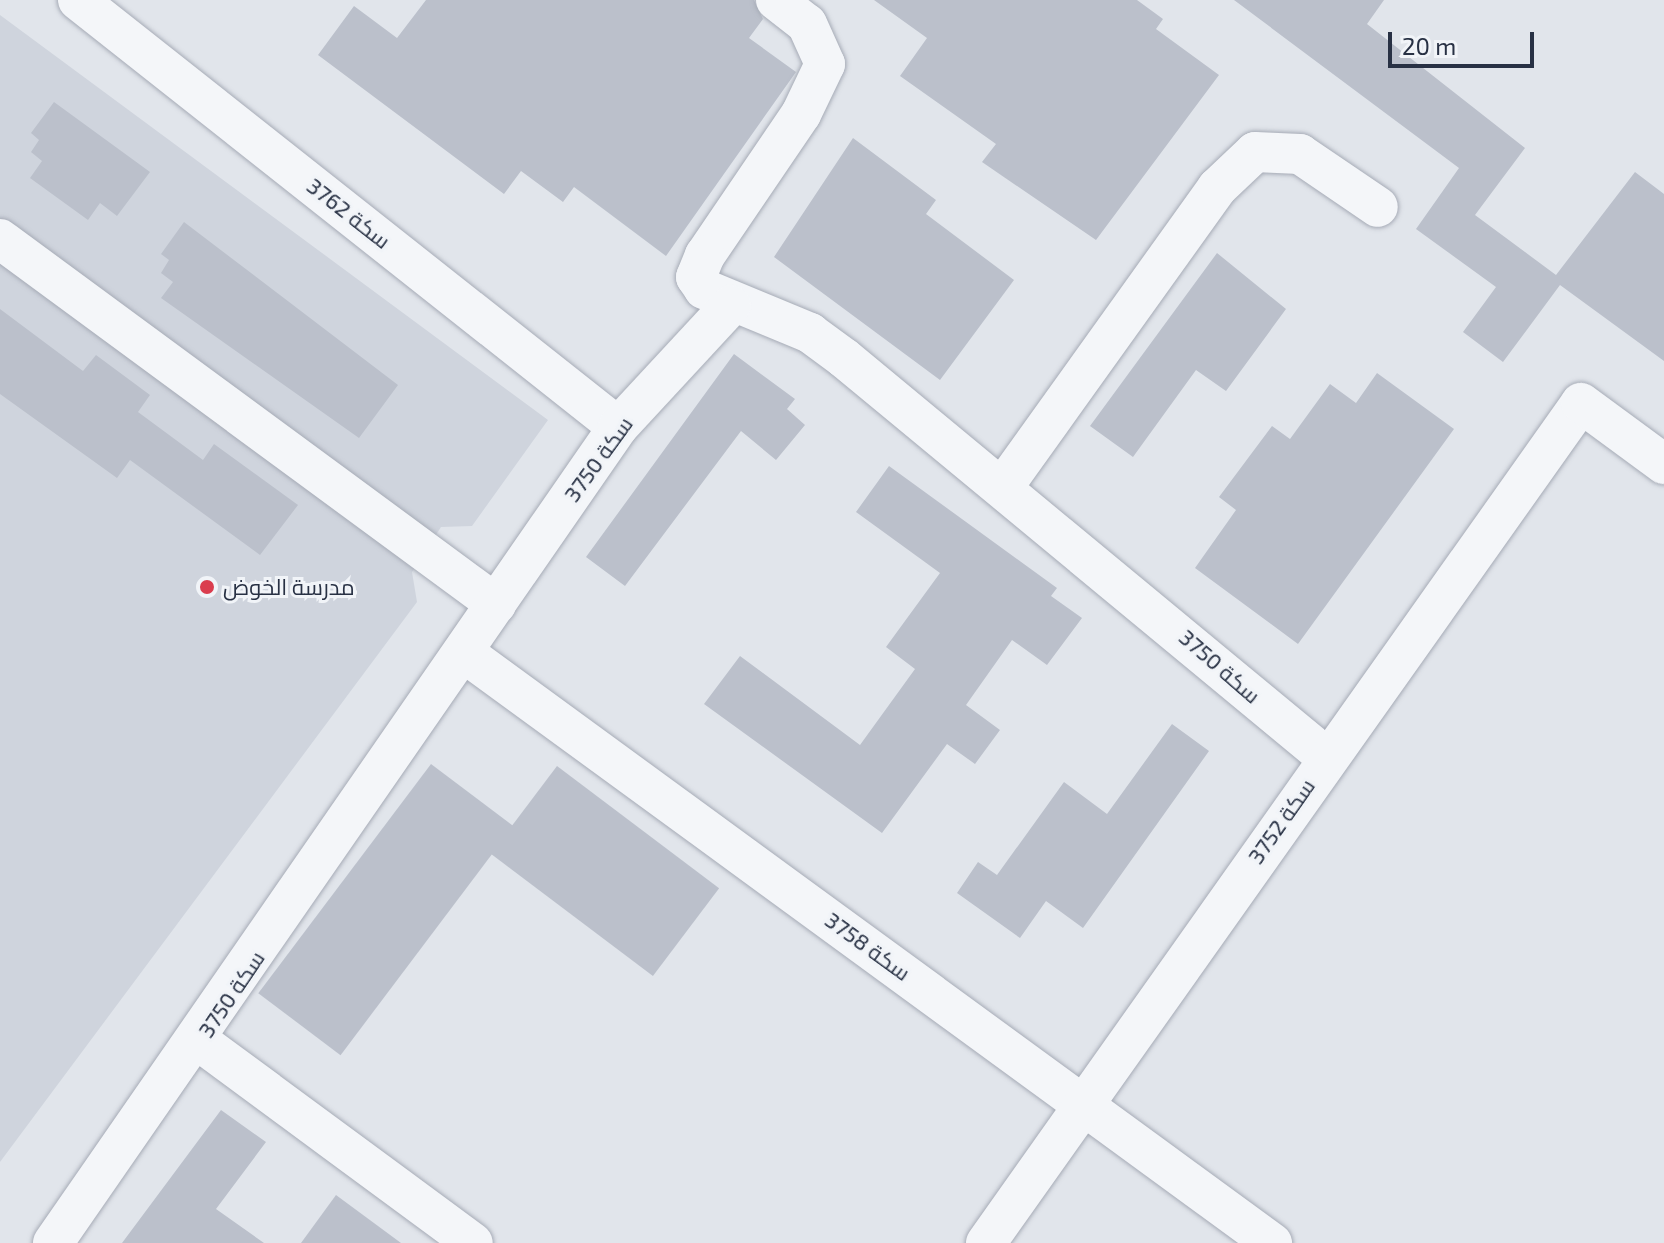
<!DOCTYPE html>
<html>
<head>
<meta charset="utf-8">
<style>
	body { margin:0 }
	#map { position:relative; width:1664px; height:1243px; overflow:hidden; background:#e1e5eb; font-family:"Exo 2",Cairo,sans-serif }
	div>[style] { position:absolute }
	.built>* { inset:0; background:#cfd4dd }
	.building>* { inset:0; background:#bbc0cb; transform-origin:0 0 }
	.roads { filter:drop-shadow(0 0 2px #a6abb6) drop-shadow(0 0 2px #a6abb6) }
	.street>* { height:40px; margin:-20px; padding:0 20px; transform-origin:20px; border-radius:20px; background:#f4f6f9 }
	.dots>* { width:22px; height:22px; translate:-50% -50%; box-sizing:border-box; border:4px solid #f1f4f8; border-radius:50% }
	span { translate:-50% -50%; white-space:nowrap; text-align:center; line-height:1.15; -webkit-text-stroke:6px #f1f4f8; paint-order:stroke }
	.street-label { font-size:22px; color:#283144 }
	.poi-label { font-size:22px; color:#283144 }
	.left { translate:0 -50%; text-align:left }
	.scale { position:absolute; left:1388px; top:32px; width:146px; height:36px; box-sizing:border-box; border:4px solid #283144; border-top:0; padding-left:10px; font-size:24px; line-height:28px; white-space:nowrap; color:#283144; -webkit-text-stroke:6px #f1f4f8; paint-order:stroke }
</style>
</head>
<body>
<div id="map">
	<div class="built">
		<div style="clip-path:polygon(0 15px,548px 420px,472px 526px,441px 527px,412px 572px,417px 602px,0 1162px)"></div>
	</div>
	<div class="building">
		<div style="clip-path:polygon(426px 0,754px 0,763px 19px,749px 38px,796px 72px,666px 256px,574px 187px,563px 202px,521px 171px,504px 194px,318px 55px,354px 6px,397px 38px)"></div>
		<div style="clip-path:polygon(874px 0,1137px 0,1163px 19px,1156px 29px,1219px 75px,1096px 240px,982px 162px,996px 144px,900px 76px,927px 38px)"></div>
		<div style="clip-path:polygon(1234px 0,1384px 0,1367px 24px,1525px 148px,1475px 215px,1556px 275px,1635px 172px,1664px 194px,1664px 361px,1560px 285px,1503px 362px,1463px 332px,1496px 287px,1416px 229px,1459px 168px)"></div>
		<div style="clip-path:polygon(54px 102px,150px 172px,117px 216px,100px 203px,88px 220px,30px 178px,42px 161px,31px 152px,39px 140px,31px 133px)"></div>
		<div style="clip-path:polygon(853px 138px,936px 200px,926px 214px,1014px 280px,940px 380px,774px 257px)"></div>
		<div style="clip-path:polygon(184px 222px,398px 385px,359px 438px,161px 298px,173px 282px,161px 273px,169px 260px,161px 254px)"></div>
		<div style="clip-path:polygon(1217px 253px,1286px 309px,1226px 391px,1196px 370px,1133px 457px,1090px 426px)"></div>
		<div style="clip-path:polygon(0 309px,83px 371px,96px 355px,150px 395px,138px 412px,203px 460px,214px 444px,298px 505px,260px 555px,130px 460px,117px 478px,0 394px)"></div>
		<div style="clip-path:polygon(734px 354px,795px 399px,787px 409px,805px 425px,776px 460px,741px 431px,625px 586px,586px 557px)"></div>
		<div style="clip-path:polygon(1377px 373px,1454px 429px,1298px 644px,1195px 568px,1236px 510px,1219px 497px,1272px 426px,1290px 439px,1330px 384px,1356px 403px)"></div>
		<div style="clip-path:polygon(889px 466px,1057px 588px,1051px 596px,1082px 618px,1047px 665px,1012px 640px,966px 705px,1000px 730px,975px 764px,947px 744px,882px 833px,704px 704px,740px 656px,860px 745px,915px 669px,886px 647px,940px 573px,856px 512px)"></div>
		<div style="clip-path:polygon(1172px 724px,1209px 751px,1083px 928px,1046px 901px,1020px 938px,957px 893px,978px 862px,997px 875px,1064px 782px,1107px 814px)"></div>
		<div style="left:431px;top:764px;width:103px;height:287px;rotate:37deg"></div>
		<div style="left:557px;top:766px;width:203px;height:110px;rotate:37deg"></div>
		<div style="clip-path:polygon(221px 1110px,266px 1142px,216px 1209px,264px 1243px,122px 1243px)"></div>
		<div style="clip-path:polygon(336px 1195px,401px 1243px,301px 1243px)"></div>
	</div>
	<div class="roads">
		<div class="street">
			<div style="left:78px;top:0;width:688px;rotate:38.33deg"></div>
			<div style="left:776px;top:0;width:39px;rotate:38deg"></div>
			<div style="left:807px;top:24px;width:44px;rotate:65.8deg"></div>
			<div style="left:825px;top:64px;width:55px;rotate:115.6deg"></div>
			<div style="left:801px;top:114px;width:171px;rotate:124.2deg"></div>
			<div style="left:705px;top:255px;width:24px;rotate:112deg"></div>
			<div style="left:696px;top:277px;width:14px;rotate:56deg"></div>
			<div style="left:704px;top:289px;width:115px;rotate:22.5deg"></div>
			<div style="left:810px;top:333px;width:42px;rotate:36.3deg"></div>
			<div style="left:844px;top:358px;width:624px;rotate:39.61deg"></div>
			<div style="left:0;top:239px;width:616px;rotate:36.35deg"></div>
			<div style="left:1003px;top:487px;width:368px;rotate:-54.4deg"></div>
			<div style="left:1217px;top:188px;width:52px;rotate:-43.5deg"></div>
			<div style="left:1255px;top:152px;width:45px;rotate:2.5deg"></div>
			<div style="left:1300px;top:154px;width:94px;rotate:34.2deg"></div>
			<div style="left:463px;top:652px;width:1002px;rotate:36.15deg"></div>
			<div style="left:199px;top:1041px;width:340px;rotate:36.4deg"></div>
			<div style="left:53px;top:1243px;width:993px;rotate:-55.3deg"></div>
			<div style="left:618px;top:427px;width:166px;rotate:-47.2deg"></div>
			<div style="left:986px;top:1243px;width:1029px;rotate:-54.69deg"></div>
			<div style="left:1581px;top:403px;width:103px;rotate:36.3deg"></div>
		</div>
	</div>
	<div class="dots">
		<div style="left:207px;top:587px;background:#da3d4e"></div>
	</div>
	<div class="street-label">
		<span style="left:349px;top:213px;rotate:38deg">سكة 3762</span>
		<span style="left:598px;top:459px;rotate:-54deg">سكة 3750</span>
		<span style="left:1220px;top:666px;rotate:41deg">سكة 3750</span>
		<span style="left:1281px;top:821px;rotate:-55deg">سكة 3752</span>
		<span style="left:868px;top:946px;rotate:36deg">سكة 3758</span>
		<span style="left:231px;top:994px;rotate:-56deg">سكة 3750</span>
	</div>
	<div class="poi-label">
		<span class="left" style="left:223px;top:587px">مدرسة الخوض</span>
	</div>
	<div class="scale">20 m</div>
</div>
</body>
</html>
